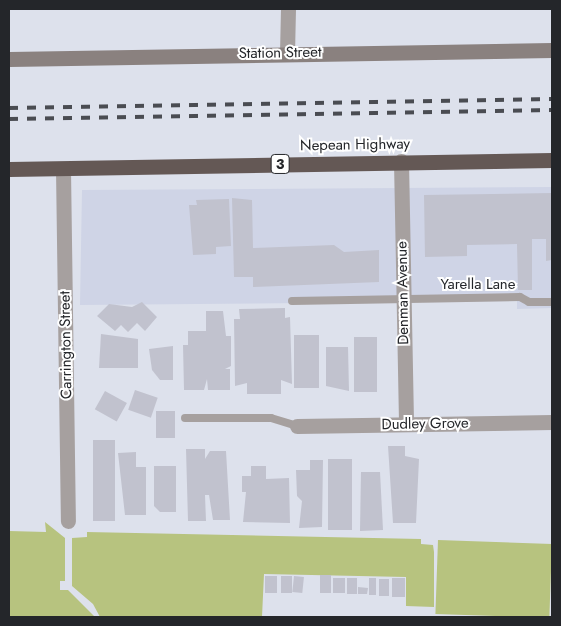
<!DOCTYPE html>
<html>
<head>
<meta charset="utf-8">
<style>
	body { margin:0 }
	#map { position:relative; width:561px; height:626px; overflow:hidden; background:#dde1ec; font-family:Jost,sans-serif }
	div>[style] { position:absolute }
	.built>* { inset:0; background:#cfd4e6 }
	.green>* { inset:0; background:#b7c37f; transform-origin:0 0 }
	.building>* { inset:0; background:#c1c2ce; transform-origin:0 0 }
	.lane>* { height:8px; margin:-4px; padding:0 4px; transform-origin:4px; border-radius:4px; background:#a6a09f }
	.street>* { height:15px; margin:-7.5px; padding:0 7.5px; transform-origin:7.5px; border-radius:7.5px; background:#a6a09f }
	.secondary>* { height:15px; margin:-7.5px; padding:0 7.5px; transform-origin:7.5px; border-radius:7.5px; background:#8a817f }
	.highway>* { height:15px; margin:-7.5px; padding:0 7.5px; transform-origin:7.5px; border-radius:7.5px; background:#645855 }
	.rail>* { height:4px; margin-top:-2px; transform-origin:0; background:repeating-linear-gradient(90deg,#4a4c52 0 9px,transparent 0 18px) }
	span { translate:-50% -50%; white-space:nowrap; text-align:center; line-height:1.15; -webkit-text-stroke:4px #fff; paint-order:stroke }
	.shield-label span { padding:1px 4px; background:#fff; border:1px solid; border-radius:4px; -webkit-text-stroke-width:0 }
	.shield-label { font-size:14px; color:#24262a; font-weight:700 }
	.street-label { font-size:15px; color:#24262a }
	.frame { position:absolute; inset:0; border:10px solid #24262a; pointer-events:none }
</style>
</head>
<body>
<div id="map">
	<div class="built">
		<div style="clip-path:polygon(552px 187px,552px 308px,517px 309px,517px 301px,80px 305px,82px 190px)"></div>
	</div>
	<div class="green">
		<div style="clip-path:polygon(45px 522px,65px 538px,65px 581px,60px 581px,60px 590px,68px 590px,95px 617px,9px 617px,9px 531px,46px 532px)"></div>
		<div style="clip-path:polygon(87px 532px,421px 539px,421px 544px,433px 545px,434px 552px,434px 607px,406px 606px,406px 577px,264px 574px,262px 617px,100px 617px,93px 604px,72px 586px,72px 538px,87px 537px)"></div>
		<div style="left:438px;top:540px;width:114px;height:74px;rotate:2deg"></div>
	</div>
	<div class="building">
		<div style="clip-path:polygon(552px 193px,552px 260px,546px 261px,546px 239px,532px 239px,532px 290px,518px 290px,517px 244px,467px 245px,467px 256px,425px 257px,424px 195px)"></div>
		<div style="clip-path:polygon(232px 198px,252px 200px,253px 248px,334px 245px,344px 252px,379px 250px,379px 282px,253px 287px,253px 277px,234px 277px)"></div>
		<div style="clip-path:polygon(229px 199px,231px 246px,216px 247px,216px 254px,193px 255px,189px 205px,197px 205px,196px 200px)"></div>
		<div style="clip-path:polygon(142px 302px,157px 317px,145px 331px,137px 323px,128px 332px,121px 325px,115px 331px,97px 316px,109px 304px,132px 307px)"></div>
		<div style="clip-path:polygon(285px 308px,285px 318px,290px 317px,292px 384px,281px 380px,281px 394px,247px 394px,247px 383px,235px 386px,234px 319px,240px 319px,239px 309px)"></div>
		<div style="clip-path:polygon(206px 311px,223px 311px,226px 336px,231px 336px,231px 366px,225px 369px,230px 369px,230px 390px,208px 390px,207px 379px,204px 390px,184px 390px,183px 345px,188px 345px,188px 331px,206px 331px)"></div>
		<div style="clip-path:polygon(101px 334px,138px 339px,138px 368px,99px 368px)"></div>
		<div style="left:294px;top:335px;width:25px;height:53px"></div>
		<div style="left:354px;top:337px;width:23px;height:55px"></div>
		<div style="clip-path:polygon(173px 346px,173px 380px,160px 380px,152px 370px,149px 349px)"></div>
		<div style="clip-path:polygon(326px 347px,348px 347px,349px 391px,326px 386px)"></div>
		<div style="left:135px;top:390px;width:24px;height:21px;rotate:19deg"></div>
		<div style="left:105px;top:391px;width:25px;height:21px;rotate:29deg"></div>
		<div style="left:156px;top:411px;width:19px;height:27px"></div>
		<div style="left:93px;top:440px;width:22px;height:81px"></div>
		<div style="clip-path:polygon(388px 446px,405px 446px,405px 456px,419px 459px,416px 523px,393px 523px)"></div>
		<div style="clip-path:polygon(186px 449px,205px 449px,205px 459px,210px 451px,226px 451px,230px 520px,213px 520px,209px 495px,205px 495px,206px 521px,188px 521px)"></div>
		<div style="clip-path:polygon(136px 452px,136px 467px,146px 467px,146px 515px,125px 515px,118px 453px)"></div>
		<div style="left:328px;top:459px;width:24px;height:71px"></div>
		<div style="clip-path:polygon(310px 460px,323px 460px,322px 527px,299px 528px,302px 501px,297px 496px,296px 470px,310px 470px)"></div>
		<div style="clip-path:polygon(154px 466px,176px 466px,176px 512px,160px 512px,154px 506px)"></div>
		<div style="clip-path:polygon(251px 466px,266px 466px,266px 479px,289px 478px,290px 523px,243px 522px,246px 492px,242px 492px,242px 476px,251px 476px)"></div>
		<div style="clip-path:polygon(361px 472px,380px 472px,383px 530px,360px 531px)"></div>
		<div style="left:320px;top:575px;width:11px;height:18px"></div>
		<div style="left:265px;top:576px;width:12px;height:17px"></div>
		<div style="left:281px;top:576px;width:11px;height:17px"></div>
		<div style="left:294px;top:576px;width:10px;height:16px;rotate:6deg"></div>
		<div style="left:333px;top:578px;width:12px;height:15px"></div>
		<div style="left:347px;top:578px;width:10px;height:16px"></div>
		<div style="left:369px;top:578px;width:7px;height:17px"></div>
		<div style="left:392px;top:578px;width:13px;height:19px"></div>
		<div style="left:379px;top:579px;width:10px;height:17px"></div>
		<div style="clip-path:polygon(358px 587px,368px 588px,367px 594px,358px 594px)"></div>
	</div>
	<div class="lane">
		<div style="left:292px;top:301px;width:228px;rotate:-1deg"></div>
		<div style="left:520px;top:297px;width:10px;rotate:29deg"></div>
		<div style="left:529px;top:302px;width:23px"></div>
		<div style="left:185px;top:418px;width:86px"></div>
		<div style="left:271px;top:418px;width:27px;rotate:17deg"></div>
	</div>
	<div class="street">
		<div style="left:287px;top:53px;width:44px;rotate:-88.7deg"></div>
		<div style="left:401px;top:161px;width:263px;rotate:88.9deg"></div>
		<div style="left:63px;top:169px;width:352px;rotate:89.2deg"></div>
		<div style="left:297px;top:426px;width:255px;rotate:-0.9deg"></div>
	</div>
	<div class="secondary">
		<div style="left:9px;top:59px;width:543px;rotate:-0.95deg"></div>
	</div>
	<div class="highway">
		<div style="left:9px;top:169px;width:543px;rotate:-0.95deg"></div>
	</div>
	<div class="rail">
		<div style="left:9px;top:108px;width:543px;rotate:-0.95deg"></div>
		<div style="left:9px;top:119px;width:543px;rotate:-0.95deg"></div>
	</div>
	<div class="shield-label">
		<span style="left:280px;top:164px">3</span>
	</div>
	<div class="street-label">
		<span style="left:280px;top:53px;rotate:-1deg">Station Street</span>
		<span style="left:355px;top:145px;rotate:-1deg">Nepean Highway</span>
		<span style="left:478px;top:285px">Yarella Lane</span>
		<span style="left:403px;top:293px;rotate:-91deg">Denman Avenue</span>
		<span style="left:66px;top:345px;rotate:-91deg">Carrington Street</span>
		<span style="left:425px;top:424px;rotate:-1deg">Dudley Grove</span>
	</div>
	<div class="frame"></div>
</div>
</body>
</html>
